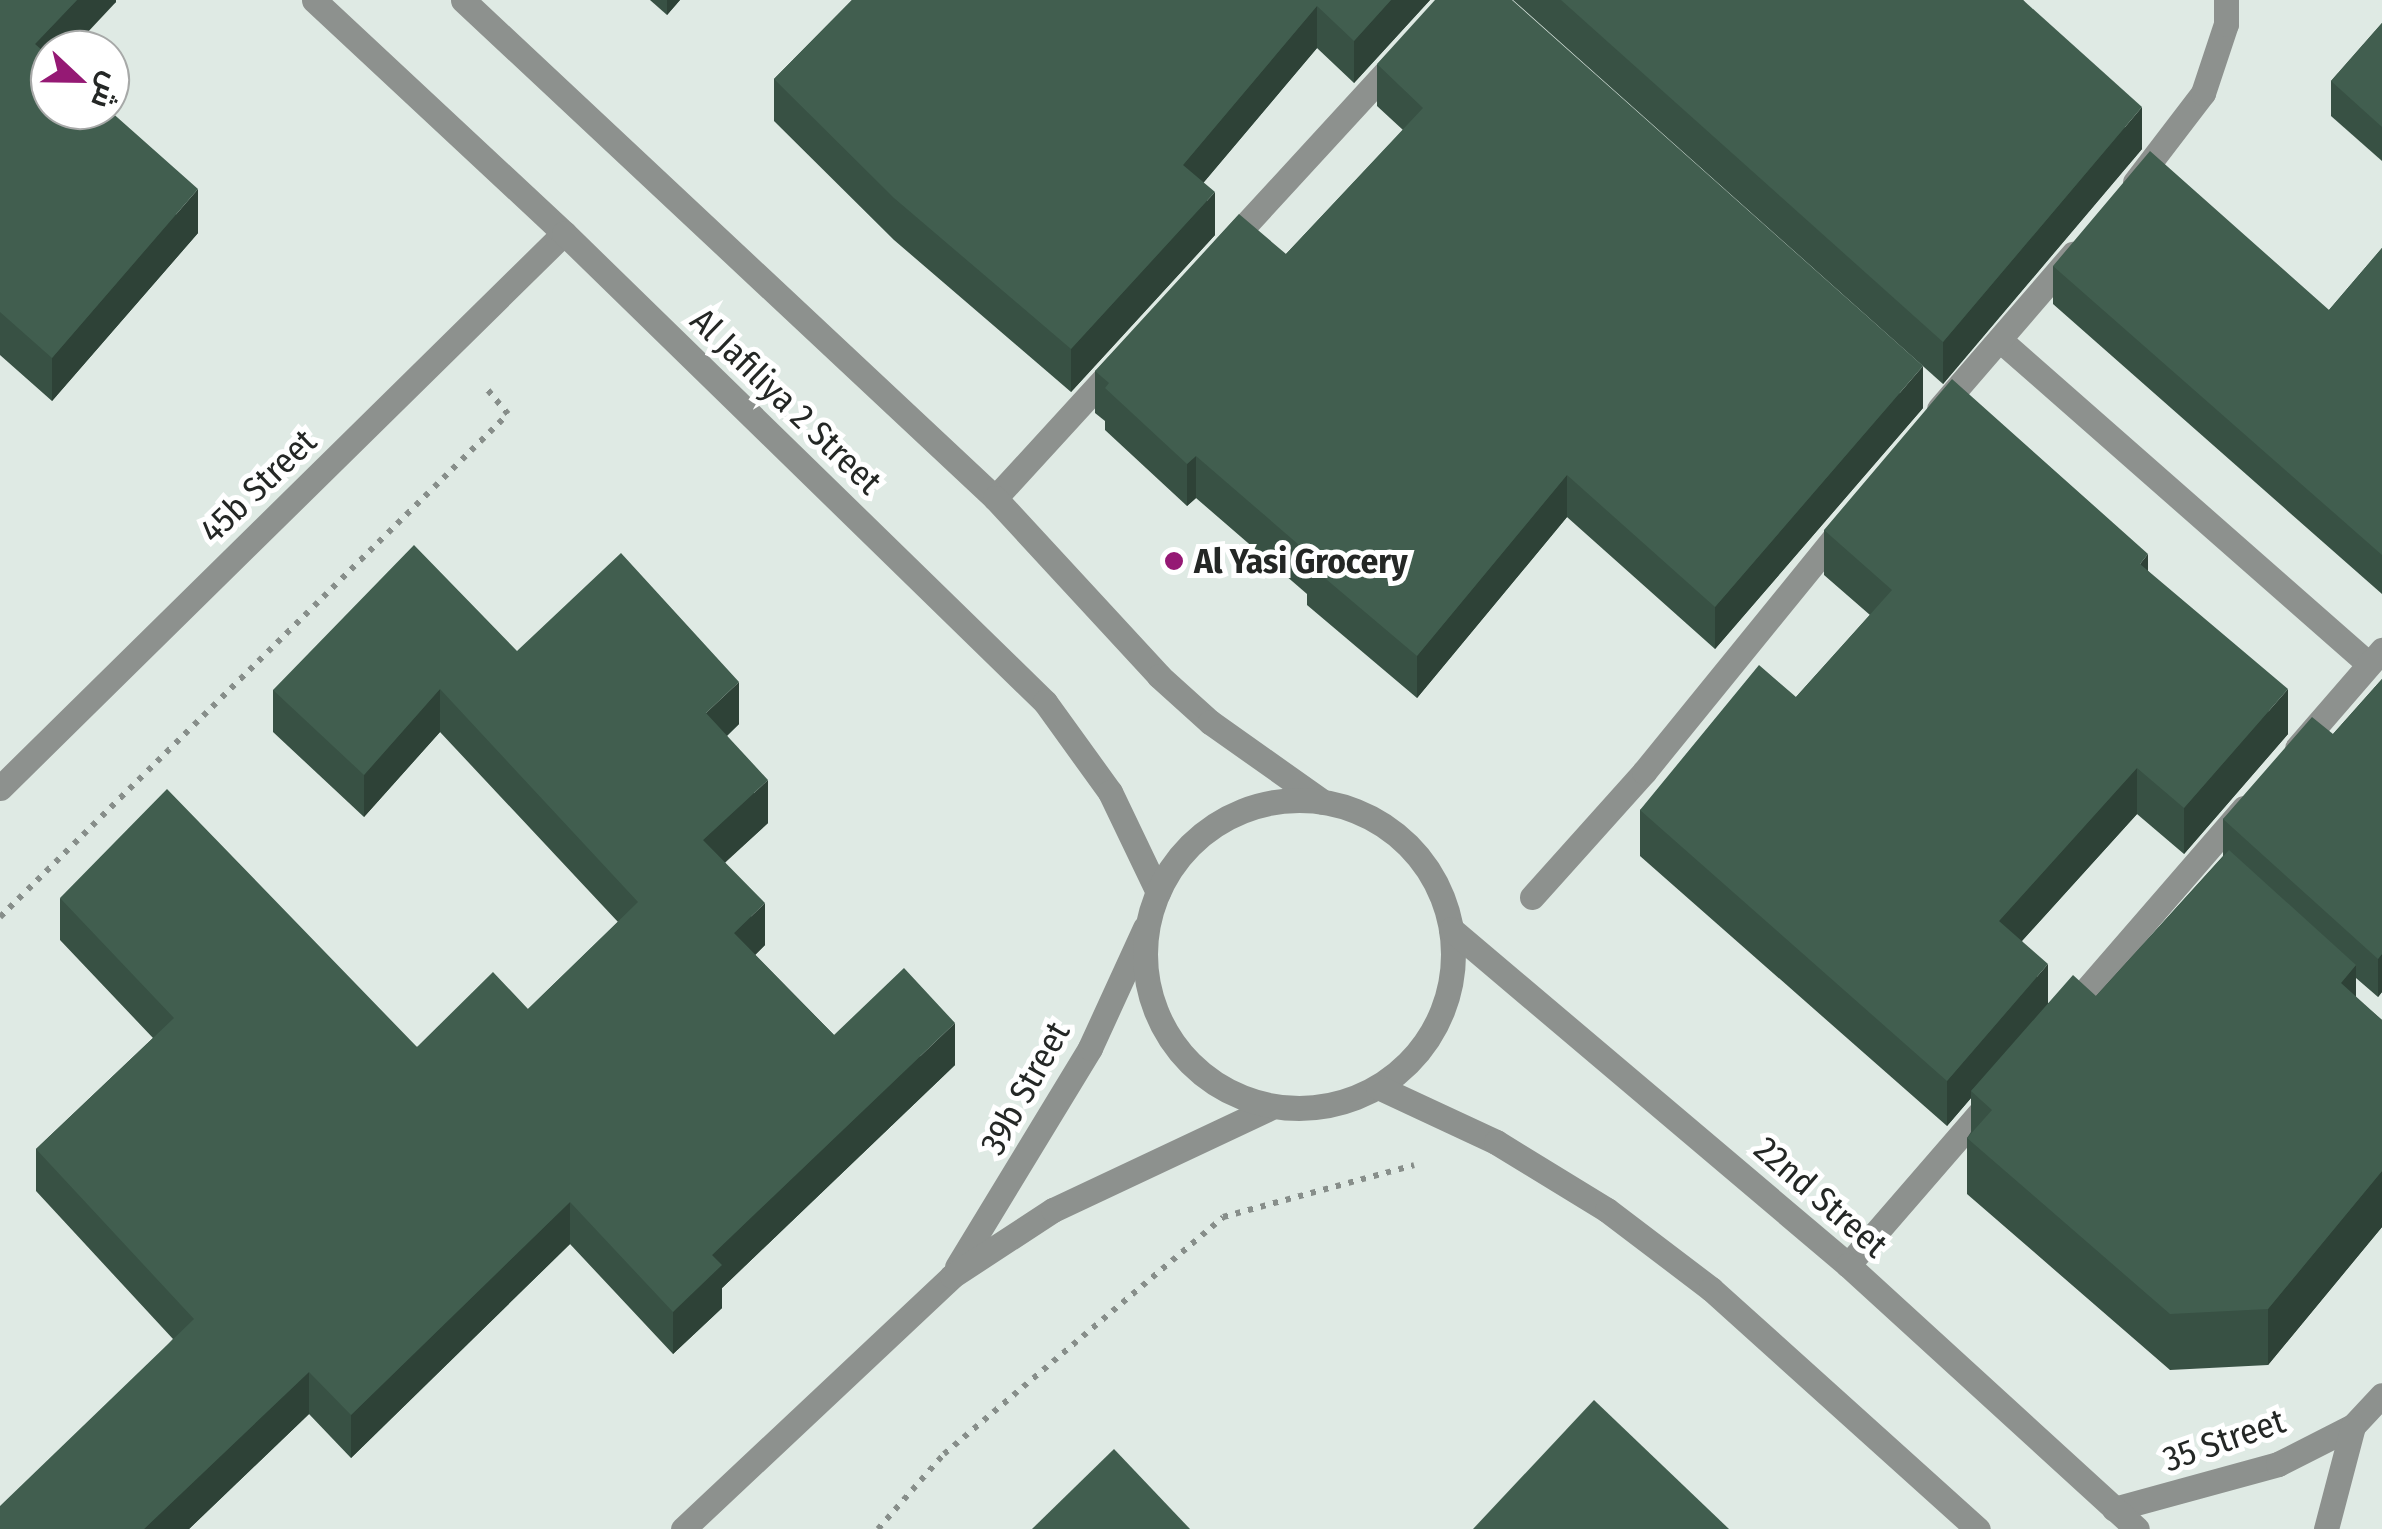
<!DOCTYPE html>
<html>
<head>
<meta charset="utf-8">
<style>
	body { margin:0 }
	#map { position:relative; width:2382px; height:1529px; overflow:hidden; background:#dfeae4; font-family:"Fira Sans Condensed",Cairo,sans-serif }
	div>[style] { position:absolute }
	.path>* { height:6px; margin-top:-3px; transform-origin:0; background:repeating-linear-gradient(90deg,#878e8a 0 5px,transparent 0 13px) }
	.service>* { height:25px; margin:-12.5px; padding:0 12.5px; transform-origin:12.5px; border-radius:12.5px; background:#8d918e }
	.minor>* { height:25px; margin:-12.5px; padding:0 12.5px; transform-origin:12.5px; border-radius:12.5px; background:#8d918e }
	.tertiary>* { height:25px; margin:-12.5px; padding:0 12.5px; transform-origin:12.5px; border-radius:12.5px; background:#8d918e }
	.tertiary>.ring { margin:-12.5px; padding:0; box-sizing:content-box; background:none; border:25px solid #8d918e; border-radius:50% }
	.wall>* { inset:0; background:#385144 }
	.shaded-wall>* { inset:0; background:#2e4237 }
	.building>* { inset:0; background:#415e4f }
	.dots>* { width:28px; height:28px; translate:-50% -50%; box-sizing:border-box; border:5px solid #fff; border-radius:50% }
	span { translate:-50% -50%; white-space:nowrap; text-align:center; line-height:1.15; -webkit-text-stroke:10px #fff; paint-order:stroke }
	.street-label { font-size:35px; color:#242725 }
	.poi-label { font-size:35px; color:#242725; font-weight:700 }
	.left { translate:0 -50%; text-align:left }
	.north { position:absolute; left:30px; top:30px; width:100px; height:100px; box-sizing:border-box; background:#fff; border:2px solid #a7a9a8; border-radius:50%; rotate:112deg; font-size:28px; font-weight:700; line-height:40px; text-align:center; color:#242725 }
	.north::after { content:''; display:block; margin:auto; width:35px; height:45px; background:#951974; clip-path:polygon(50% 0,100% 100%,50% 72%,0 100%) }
</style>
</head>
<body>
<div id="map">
	<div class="path">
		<div style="left:0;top:917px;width:715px;rotate:-44.72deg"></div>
		<div style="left:508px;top:414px;width:34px;rotate:-130deg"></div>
		<div style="left:878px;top:1529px;width:100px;rotate:-48.7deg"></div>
		<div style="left:944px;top:1454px;width:366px;rotate:-40.3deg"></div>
		<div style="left:1223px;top:1217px;width:198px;rotate:-15.2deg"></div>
	</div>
	<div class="service">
		<div style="left:2135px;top:182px;width:112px;rotate:-52.6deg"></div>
		<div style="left:2203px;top:93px;width:73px;rotate:-71.6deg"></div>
		<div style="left:2226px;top:24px;width:24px;rotate:-90deg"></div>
		<div style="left:1225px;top:247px;width:254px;rotate:-47.4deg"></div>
		<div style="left:2000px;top:340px;width:491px;rotate:41.3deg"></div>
		<div style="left:1939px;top:409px;width:205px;rotate:-49.2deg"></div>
		<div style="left:995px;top:498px;width:180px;rotate:-47.5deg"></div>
		<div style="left:2297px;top:748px;width:130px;rotate:-49.1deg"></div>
		<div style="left:1532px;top:897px;width:168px;rotate:-48.1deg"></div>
		<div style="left:1644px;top:772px;width:317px;rotate:-50.9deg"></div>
		<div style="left:2067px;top:1012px;width:270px;rotate:-49.1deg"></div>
		<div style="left:1848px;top:1265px;width:220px;rotate:-49.1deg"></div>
	</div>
	<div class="minor">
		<div style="left:0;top:788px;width:791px;rotate:-44.54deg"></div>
		<div style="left:957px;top:1267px;width:256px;rotate:-58.7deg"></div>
		<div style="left:1090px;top:1048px;width:132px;rotate:-65.4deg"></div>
		<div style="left:2114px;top:1509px;width:170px;rotate:-15.3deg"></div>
		<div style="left:2278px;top:1464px;width:84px;rotate:-26.9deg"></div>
		<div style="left:2353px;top:1426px;width:42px;rotate:-46.9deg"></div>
		<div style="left:683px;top:1529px;width:369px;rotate:-43.2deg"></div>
		<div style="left:952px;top:1276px;width:121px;rotate:-33.2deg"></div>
		<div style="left:1053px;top:1210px;width:240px;rotate:-25.2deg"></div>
		<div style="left:2326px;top:1529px;width:106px;rotate:-75.3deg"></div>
	</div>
	<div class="tertiary">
		<div style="left:314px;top:0;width:342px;rotate:43deg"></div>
		<div style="left:564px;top:233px;width:672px;rotate:44.28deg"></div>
		<div style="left:1045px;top:702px;width:111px;rotate:54.2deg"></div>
		<div style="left:1110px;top:792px;width:111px;rotate:64.4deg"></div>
		<div style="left:463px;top:0;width:729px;rotate:43.11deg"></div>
		<div style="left:995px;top:498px;width:242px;rotate:47.3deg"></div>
		<div style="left:1159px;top:676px;width:69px;rotate:42deg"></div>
		<div style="left:1210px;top:722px;width:138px;rotate:35.3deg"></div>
		<div class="ring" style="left:1145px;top:800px;width:283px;height:283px"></div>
		<div style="left:1451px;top:929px;width:520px;rotate:40.24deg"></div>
		<div style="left:1848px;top:1265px;width:391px;rotate:42.4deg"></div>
		<div style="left:1378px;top:1087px;width:130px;rotate:25deg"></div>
		<div style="left:1496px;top:1142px;width:130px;rotate:31.5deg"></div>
		<div style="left:1607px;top:1210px;width:131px;rotate:37.2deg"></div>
		<div style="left:1711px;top:1289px;width:359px;rotate:42deg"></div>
	</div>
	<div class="wall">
		<div style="clip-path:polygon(0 0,116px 0,116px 2px,50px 50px,50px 110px,198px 233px,52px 401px,0 355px)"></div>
		<div style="clip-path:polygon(650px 0,680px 0,667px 15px)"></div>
		<div style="clip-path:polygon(852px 0,1430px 0,1354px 83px,1317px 48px,1203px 183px,1215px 235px,1071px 392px,894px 240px,774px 121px,774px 79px)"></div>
		<div style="clip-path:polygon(1513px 0,2023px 0,2142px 149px,1943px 384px)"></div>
		<div style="clip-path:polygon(2382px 23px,2382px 161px,2331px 116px,2331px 81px)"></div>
		<div style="clip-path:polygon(1377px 64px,1923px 408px,1715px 649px,1567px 517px,1417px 698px,1307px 605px,1307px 594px,1196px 498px,1187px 506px,1105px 430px,1105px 421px,1095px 413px,1095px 371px,1286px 254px,1403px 130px,1377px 106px)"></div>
		<div style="clip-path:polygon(2382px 248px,2382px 594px,2053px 304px,2053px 266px,2329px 310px)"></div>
		<div style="clip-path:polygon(1824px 530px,2148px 571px,2288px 734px,2184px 854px,2137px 814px,2022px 941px,2048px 1003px,2096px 996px,2223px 856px,2223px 819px,2333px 734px,2382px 679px,2382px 992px,2378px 997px,2356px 978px,2356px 998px,2382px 1020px,2382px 1227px,2268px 1365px,2170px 1370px,1967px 1194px,1967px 1138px,1971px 1132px,1971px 1098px,1947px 1126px,1640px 856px,1640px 810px,1796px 697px,1870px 615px,1824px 575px)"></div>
		<div style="clip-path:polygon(517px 651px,739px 724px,727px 736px,768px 823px,725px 862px,765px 945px,755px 955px,834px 1035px,955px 1065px,722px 1288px,722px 1308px,673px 1354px,570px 1244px,351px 1458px,309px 1414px,189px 1529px,0 1529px,173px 1339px,36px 1191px,36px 1149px,153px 1038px,60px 940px,60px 898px,417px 1047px,528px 1009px,618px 922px,440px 732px,364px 817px,273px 732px,273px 690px)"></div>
	</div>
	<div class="shaded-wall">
		<div style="clip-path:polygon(77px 0,116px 0,116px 2px,71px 50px,50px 50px,50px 73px,35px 44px)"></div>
		<div style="clip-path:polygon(667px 0,680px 0,667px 15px)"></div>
		<div style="clip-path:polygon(1391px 0,1430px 0,1354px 83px,1354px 41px)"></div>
		<div style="clip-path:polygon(1317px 6px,1317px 48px,1183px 207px,1183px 165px)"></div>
		<div style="clip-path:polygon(2142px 107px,2142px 149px,1943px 384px,1943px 342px)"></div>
		<div style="clip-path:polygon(198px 189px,198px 233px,52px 401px,52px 358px)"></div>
		<div style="clip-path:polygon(1215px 192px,1215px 235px,1071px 392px,1071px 349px)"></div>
		<div style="clip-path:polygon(1923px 366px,1923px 408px,1715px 649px,1715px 607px)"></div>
		<div style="clip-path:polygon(1196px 456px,1196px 498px,1187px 506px,1187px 464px)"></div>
		<div style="clip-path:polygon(1567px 475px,1567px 517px,1417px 698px,1417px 656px)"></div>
		<div style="clip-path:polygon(2148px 554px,2148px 600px,2140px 564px)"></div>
		<div style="clip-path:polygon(739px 682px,739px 724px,706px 755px,706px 713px)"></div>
		<div style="clip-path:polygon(440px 689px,440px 732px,364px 817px,364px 775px)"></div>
		<div style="clip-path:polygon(2288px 689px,2288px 734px,2184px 854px,2184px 808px)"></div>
		<div style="clip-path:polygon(2137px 768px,2137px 814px,1999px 966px,1999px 921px)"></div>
		<div style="clip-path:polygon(768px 780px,768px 823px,703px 883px,703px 840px)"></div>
		<div style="clip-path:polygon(765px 903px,765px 945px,734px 976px,734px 933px)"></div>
		<div style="clip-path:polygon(2382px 954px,2382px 992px,2378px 997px,2378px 959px)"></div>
		<div style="clip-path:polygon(2048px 964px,2048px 1010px,1971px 1091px,1971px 1098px,1947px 1126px,1947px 1081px)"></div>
		<div style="clip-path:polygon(2356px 965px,2356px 1022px,2341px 983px)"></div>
		<div style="clip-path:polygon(955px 1023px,955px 1065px,722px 1288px,722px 1308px,673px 1354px,673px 1312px,712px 1255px)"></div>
		<div style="clip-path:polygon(2382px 1171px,2382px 1227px,2268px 1365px,2268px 1309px)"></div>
		<div style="clip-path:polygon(570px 1202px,570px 1244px,351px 1458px,351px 1415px)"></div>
		<div style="clip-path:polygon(309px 1372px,309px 1414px,189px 1529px,144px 1529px)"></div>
	</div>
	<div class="building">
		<div style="clip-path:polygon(0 0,77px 0,35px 44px,50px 57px,50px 110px,109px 110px,198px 189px,52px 358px,0 312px)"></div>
		<div style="clip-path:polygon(852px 0,1391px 0,1354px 41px,1317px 6px,1183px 165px,1215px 192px,1071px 349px,894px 198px,774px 79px)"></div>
		<div style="clip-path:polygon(1435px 0,1512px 0,1923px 366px,1715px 607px,1567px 475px,1417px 656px,1307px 563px,1313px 557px,1196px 456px,1187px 464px,1105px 388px,1109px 383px,1095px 371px,1239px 214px,1286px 254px,1423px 108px,1377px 64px)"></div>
		<div style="clip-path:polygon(1561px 0,2023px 0,2142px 107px,1943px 342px)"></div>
		<div style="clip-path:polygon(2382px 23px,2382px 127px,2331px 81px)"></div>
		<div style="clip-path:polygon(2150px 151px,2329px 310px,2382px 248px,2382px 555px,2053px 266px)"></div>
		<div style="clip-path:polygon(1952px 379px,2148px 554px,2140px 564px,2288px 689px,2184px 808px,2137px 768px,1999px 921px,2048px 964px,1947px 1081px,1640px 810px,1759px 665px,1796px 697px,1892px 590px,1824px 530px)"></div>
		<div style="clip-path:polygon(414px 545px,517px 651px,621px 553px,739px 682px,706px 713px,768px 780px,703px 840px,765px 903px,734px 933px,834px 1035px,904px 968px,955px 1023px,712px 1255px,722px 1265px,673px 1312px,570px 1202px,351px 1415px,309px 1372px,144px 1529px,0 1529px,0 1506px,194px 1319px,36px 1149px,174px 1018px,60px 898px,167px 789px,417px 1047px,493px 972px,528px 1009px,638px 902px,440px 689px,364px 775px,273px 690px)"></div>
		<div style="clip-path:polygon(2382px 679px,2382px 954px,2378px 959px,2223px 819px,2312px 717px,2333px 734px)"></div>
		<div style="clip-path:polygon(2229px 850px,2356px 965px,2341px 983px,2382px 1020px,2382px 1171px,2268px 1309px,2170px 1314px,1967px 1138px,1992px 1110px,1971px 1091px,2073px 975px,2096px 996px)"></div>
		<div style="clip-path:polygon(1594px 1400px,1729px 1529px,1473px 1529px)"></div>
		<div style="clip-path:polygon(1114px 1449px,1190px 1529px,1032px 1529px)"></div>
	</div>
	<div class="dots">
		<div style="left:1174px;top:561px;background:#951974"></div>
	</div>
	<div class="street-label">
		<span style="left:786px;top:401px;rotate:44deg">Al Jafiliya 2 Street</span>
		<span style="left:258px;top:486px;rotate:-44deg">45b Street</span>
		<span style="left:1025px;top:1088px;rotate:-61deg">39b Street</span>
		<span style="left:1821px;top:1197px;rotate:41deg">22nd Street</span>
		<span style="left:2224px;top:1440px;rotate:-19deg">35 Street</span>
	</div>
	<div class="poi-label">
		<span class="left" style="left:1194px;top:561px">Al Yasi Grocery</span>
	</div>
	<div class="north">ش</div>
</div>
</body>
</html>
